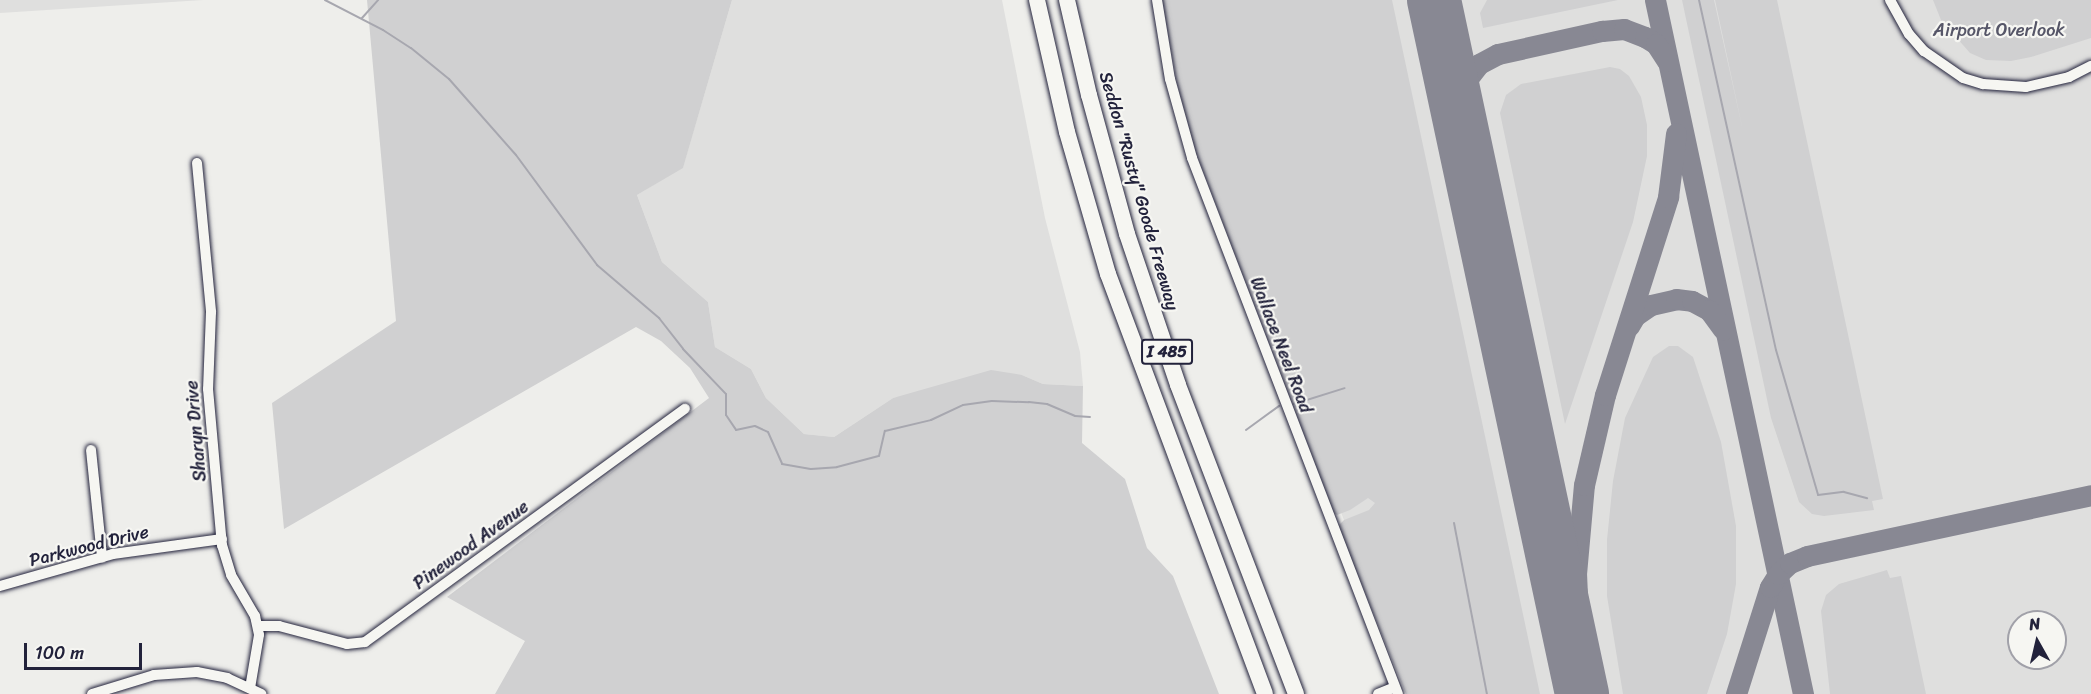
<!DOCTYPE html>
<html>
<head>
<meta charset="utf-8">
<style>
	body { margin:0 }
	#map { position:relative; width:2091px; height:694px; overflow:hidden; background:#eeeeeb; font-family:Sriracha,sans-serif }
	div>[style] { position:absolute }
	.built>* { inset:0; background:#dfdfde }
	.green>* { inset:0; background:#d0d0d1 }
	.stream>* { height:2px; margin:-1px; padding:0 1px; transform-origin:1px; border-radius:1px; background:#a7a7af }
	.taxiway>* { height:21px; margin:-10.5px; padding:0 10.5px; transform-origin:10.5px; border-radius:10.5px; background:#888893 }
	.runway>* { height:54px; margin:-27px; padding:0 27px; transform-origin:27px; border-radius:27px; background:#888893 }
	.roads { filter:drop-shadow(0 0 2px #22223b) drop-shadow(0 0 2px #22223b) }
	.minor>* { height:10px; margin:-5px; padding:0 5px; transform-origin:5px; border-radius:5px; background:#f6f6f2 }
	.highway>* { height:16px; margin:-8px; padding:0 8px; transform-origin:8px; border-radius:8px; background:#f6f6f2 }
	span { translate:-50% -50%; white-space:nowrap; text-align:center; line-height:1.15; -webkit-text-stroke:4.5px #f6f6f2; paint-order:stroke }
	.shield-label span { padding:2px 4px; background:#f6f6f2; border:2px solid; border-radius:4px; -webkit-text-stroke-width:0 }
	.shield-label { font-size:16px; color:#22223b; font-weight:700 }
	.park-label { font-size:18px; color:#565668 }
	.street-label { font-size:18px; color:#22223b }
	.north { position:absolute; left:2007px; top:610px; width:60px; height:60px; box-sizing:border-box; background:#f6f6f2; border:2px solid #a1a1a9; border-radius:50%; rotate:352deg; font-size:16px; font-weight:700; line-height:24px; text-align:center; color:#22223b }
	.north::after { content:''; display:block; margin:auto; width:21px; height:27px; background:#22223b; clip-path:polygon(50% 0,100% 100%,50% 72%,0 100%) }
	.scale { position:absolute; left:24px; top:643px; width:118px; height:27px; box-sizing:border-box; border:3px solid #22223b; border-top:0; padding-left:8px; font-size:18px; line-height:21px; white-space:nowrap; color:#22223b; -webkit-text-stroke:4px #f6f6f2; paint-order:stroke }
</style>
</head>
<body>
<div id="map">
	<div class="built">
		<div style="clip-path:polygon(0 0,203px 0,0 13px)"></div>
		<div style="clip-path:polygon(732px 0,1002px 0,1045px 218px,1080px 352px,1083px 386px,1043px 384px,1022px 375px,893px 398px,834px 437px,804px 434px,766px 398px,751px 369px,715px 347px,708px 302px,662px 262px,637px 195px,683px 167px)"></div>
		<div style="clip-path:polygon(evenodd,1169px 0,2091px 0,2091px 694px,1418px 694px,1344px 520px,1278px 349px,1169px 0,2019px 622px,2055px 622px,2055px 658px,2019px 658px,2019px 622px)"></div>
	</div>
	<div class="green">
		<div style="clip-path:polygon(367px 0,732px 0,683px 168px,637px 195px,662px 262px,708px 302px,715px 347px,751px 369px,766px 398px,804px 434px,834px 437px,893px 398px,991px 370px,1022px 375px,1043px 384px,1083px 386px,1082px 443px,1125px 479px,1147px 548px,1173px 576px,1219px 694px,495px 694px,525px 641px,447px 597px,709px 398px,690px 368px,661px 341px,636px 327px,284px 529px,272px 403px,396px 321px)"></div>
		<div style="clip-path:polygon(1162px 0,1392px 0,1540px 694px,1406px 694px,1338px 526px,1344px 520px,1369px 510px,1375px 503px,1368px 498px,1350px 510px,1337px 515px,1334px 513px,1195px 150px,1177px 83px)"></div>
		<div style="clip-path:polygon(1487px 0,1618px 0,1483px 28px,1480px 13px)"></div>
		<div style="clip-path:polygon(1682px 0,1714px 0,1743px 131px,1715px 0,1777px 0,1883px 499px,1872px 501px,1874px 510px,1824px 516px,1812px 514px,1799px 502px,1771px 418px)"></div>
		<div style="clip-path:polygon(1933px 0,2091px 0,2091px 38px,2031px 57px,2011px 61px,1986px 60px,1970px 53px,1941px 20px)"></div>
		<div style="clip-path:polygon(1610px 67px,1620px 69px,1629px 76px,1641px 97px,1647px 125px,1647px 156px,1633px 222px,1565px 424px,1500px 113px,1506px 95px,1521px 84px)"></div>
		<div style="clip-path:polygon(1669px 346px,1678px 346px,1693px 357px,1721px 442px,1736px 526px,1736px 584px,1727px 634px,1707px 694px,1623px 694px,1607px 596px,1607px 540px,1613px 481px,1625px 418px,1653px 357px)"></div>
		<div style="clip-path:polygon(1887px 570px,1890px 578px,1901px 576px,1926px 694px,1830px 694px,1821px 611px,1826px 595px,1839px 584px)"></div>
	</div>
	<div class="stream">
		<div style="left:325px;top:0;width:65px;rotate:27.3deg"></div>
		<div style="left:383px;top:30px;width:33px;rotate:33deg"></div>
		<div style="left:411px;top:48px;width:49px;rotate:39.2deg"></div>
		<div style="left:449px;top:79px;width:101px;rotate:48.6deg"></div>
		<div style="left:516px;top:155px;width:137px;rotate:53.6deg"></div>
		<div style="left:597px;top:265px;width:82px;rotate:40.5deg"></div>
		<div style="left:659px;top:318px;width:39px;rotate:52deg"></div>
		<div style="left:683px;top:349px;width:62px;rotate:46.3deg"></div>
		<div style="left:726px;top:394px;width:21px;rotate:90deg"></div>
		<div style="left:726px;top:415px;width:18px;rotate:56deg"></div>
		<div style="left:736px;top:430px;width:19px;rotate:-12deg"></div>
		<div style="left:755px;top:426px;width:14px;rotate:25deg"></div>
		<div style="left:768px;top:432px;width:35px;rotate:66deg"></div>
		<div style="left:782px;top:464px;width:29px;rotate:10deg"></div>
		<div style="left:811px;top:469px;width:26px;rotate:-4deg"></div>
		<div style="left:837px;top:467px;width:43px;rotate:-14.7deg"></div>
		<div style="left:879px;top:456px;width:26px;rotate:-77deg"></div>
		<div style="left:885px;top:431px;width:47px;rotate:-13.4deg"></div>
		<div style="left:931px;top:420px;width:35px;rotate:-25deg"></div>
		<div style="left:963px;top:405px;width:29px;rotate:-8deg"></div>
		<div style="left:992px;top:401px;width:37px;rotate:2deg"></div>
		<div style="left:1029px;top:402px;width:18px;rotate:6deg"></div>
		<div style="left:1047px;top:404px;width:30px;rotate:23deg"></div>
		<div style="left:1075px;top:416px;width:15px;rotate:4deg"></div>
		<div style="left:1699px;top:0;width:358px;rotate:77.6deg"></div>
		<div style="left:1776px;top:350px;width:151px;rotate:73.8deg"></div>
		<div style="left:1818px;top:495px;width:26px;rotate:-7deg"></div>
		<div style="left:1844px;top:492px;width:24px;rotate:15deg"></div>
		<div style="left:362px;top:18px;width:24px;rotate:-48deg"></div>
		<div style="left:1294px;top:404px;width:53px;rotate:-17.4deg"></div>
		<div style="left:1246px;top:430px;width:41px;rotate:-36deg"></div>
		<div style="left:1454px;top:523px;width:174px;rotate:79.1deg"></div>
	</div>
	<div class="taxiway">
		<div style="left:1655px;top:0;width:710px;rotate:77.96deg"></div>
		<div style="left:1438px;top:19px;width:19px;rotate:-87deg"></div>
		<div style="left:1461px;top:125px;width:25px;rotate:-92deg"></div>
		<div style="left:1460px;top:100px;width:19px;rotate:-74deg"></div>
		<div style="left:1465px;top:82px;width:23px;rotate:-52deg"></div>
		<div style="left:1479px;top:64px;width:21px;rotate:-28deg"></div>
		<div style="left:1498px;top:54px;width:107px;rotate:-12.5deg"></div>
		<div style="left:1602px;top:31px;width:22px;rotate:-5deg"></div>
		<div style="left:1624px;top:29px;width:22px;rotate:21deg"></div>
		<div style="left:1645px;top:37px;width:13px;rotate:32deg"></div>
		<div style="left:1656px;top:44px;width:20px;rotate:57deg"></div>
		<div style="left:1629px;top:326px;width:12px;rotate:-59deg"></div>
		<div style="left:1635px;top:316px;width:19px;rotate:-35deg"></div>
		<div style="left:1651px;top:305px;width:26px;rotate:-13deg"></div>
		<div style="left:1676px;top:299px;width:16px;rotate:7deg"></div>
		<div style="left:1692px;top:301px;width:19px;rotate:28deg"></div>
		<div style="left:1709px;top:310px;width:24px;rotate:54deg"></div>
		<div style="left:1581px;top:687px;width:113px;rotate:-92.5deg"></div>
		<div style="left:1576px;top:574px;width:89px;rotate:-84.9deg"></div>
		<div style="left:1584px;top:485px;width:92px;rotate:-76.9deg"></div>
		<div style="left:1605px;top:395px;width:208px;rotate:-72.3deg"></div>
		<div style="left:1668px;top:197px;width:64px;rotate:-82.8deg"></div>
		<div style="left:1736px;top:694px;width:112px;rotate:-72.4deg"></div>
		<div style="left:1770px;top:587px;width:15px;rotate:-58deg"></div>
		<div style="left:1778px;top:574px;width:16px;rotate:-43deg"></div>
		<div style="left:1790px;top:563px;width:18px;rotate:-22deg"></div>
		<div style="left:1807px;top:556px;width:290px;rotate:-12.1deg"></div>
	</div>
	<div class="runway">
		<div style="left:1434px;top:0;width:710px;rotate:77.96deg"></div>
	</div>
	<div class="roads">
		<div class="minor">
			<div style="left:1157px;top:0;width:80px;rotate:80.7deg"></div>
			<div style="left:1170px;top:79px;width:82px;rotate:74.4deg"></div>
			<div style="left:1192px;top:158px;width:574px;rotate:68.98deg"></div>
			<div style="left:1890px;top:0;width:39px;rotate:61deg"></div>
			<div style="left:1909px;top:34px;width:23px;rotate:49deg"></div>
			<div style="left:1924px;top:51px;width:47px;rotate:34.7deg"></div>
			<div style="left:1963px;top:78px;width:21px;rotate:17deg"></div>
			<div style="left:1983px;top:84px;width:43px;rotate:4deg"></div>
			<div style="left:2026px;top:87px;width:44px;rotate:-13.1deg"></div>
			<div style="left:2069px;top:77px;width:25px;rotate:-27deg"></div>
			<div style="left:197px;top:163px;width:150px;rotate:84.6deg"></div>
			<div style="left:211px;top:312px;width:77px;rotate:92.2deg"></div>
			<div style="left:208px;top:389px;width:157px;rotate:84.9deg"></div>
			<div style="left:222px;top:545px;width:31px;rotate:73deg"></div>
			<div style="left:231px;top:575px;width:48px;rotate:59.7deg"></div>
			<div style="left:255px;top:616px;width:19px;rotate:78deg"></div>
			<div style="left:259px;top:635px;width:54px;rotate:99.6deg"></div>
			<div style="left:91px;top:450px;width:108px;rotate:84.1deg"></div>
			<div style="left:0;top:586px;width:117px;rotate:-15.8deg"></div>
			<div style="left:113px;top:554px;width:110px;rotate:-7.8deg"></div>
			<div style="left:258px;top:626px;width:21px"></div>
			<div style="left:279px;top:626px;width:70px;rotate:14.8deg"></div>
			<div style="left:347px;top:644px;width:18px;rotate:-6deg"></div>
			<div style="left:365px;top:642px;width:396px;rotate:-36.1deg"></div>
			<div style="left:92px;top:694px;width:65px;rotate:-17deg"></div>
			<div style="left:154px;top:675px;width:43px;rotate:-4deg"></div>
			<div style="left:197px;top:672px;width:31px;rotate:11deg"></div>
			<div style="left:227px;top:678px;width:38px;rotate:25deg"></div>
			<div style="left:1378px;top:694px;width:18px;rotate:-22deg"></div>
		</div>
		<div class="highway">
			<div style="left:1037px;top:0;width:135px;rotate:77.2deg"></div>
			<div style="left:1067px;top:132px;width:148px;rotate:73.9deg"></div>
			<div style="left:1108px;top:274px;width:448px;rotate:69.5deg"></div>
			<div style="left:1067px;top:0;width:98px;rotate:77deg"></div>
			<div style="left:1089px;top:95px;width:144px;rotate:74.7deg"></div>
			<div style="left:1127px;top:234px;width:159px;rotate:71.3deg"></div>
			<div style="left:1178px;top:385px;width:331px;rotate:69.1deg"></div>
		</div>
	</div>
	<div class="shield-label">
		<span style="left:1167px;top:352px">I 485</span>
	</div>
	<div class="park-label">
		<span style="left:1999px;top:30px">Airport Overlook</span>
	</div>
	<div class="street-label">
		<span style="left:1139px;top:191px;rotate:74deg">Seddon "Rusty" Goode Freeway</span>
		<span style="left:1281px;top:345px;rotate:69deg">Wallace Neel Road</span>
		<span style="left:196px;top:431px;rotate:-95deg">Sharyn Drive</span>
		<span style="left:471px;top:545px;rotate:-36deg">Pinewood Avenue</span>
		<span style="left:89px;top:546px;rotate:-14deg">Parkwood Drive</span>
	</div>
	<div class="north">N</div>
	<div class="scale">100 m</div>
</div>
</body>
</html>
